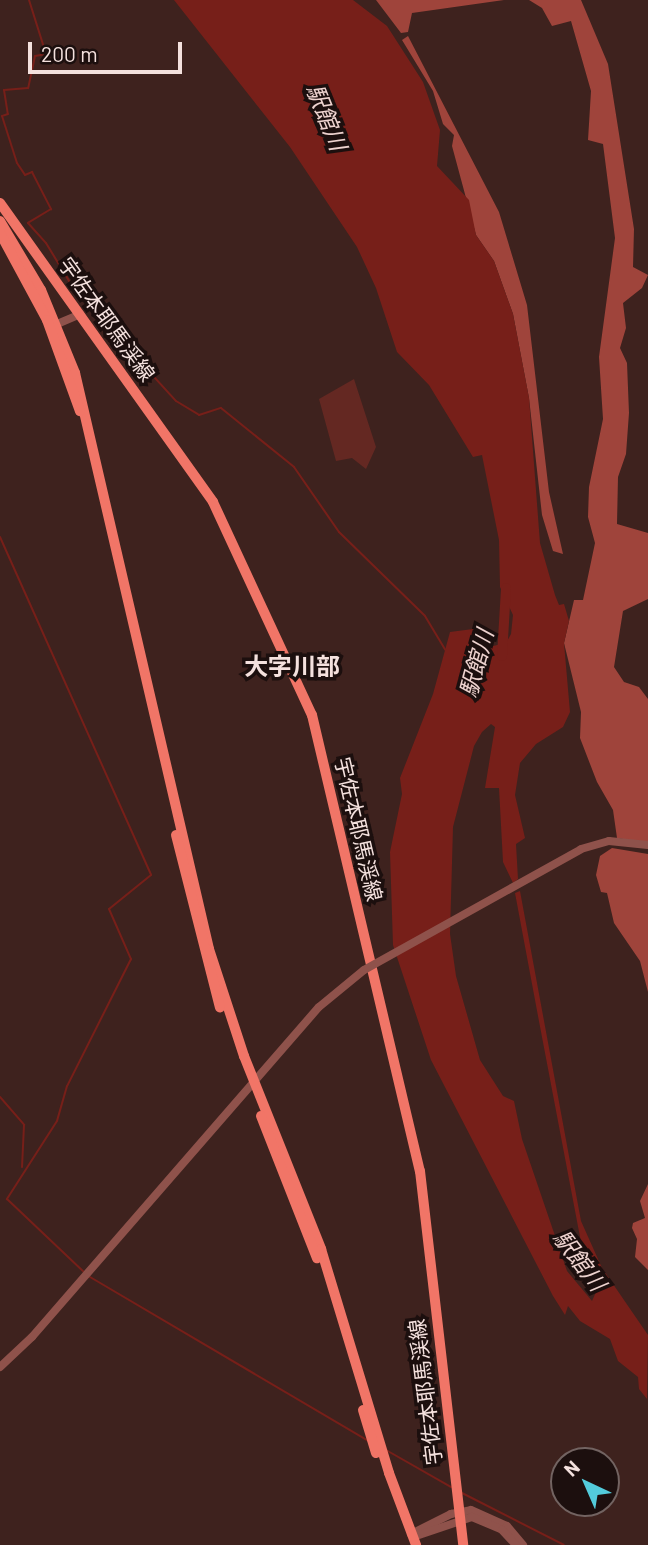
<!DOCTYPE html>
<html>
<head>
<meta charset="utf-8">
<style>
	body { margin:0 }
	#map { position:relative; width:648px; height:1545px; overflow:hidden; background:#3e221e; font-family:Barlow,"Noto Sans JP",sans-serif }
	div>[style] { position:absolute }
	.green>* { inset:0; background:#642822 }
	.forest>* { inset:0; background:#9f443b }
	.water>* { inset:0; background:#771f19 }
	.stream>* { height:2px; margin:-1px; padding:0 1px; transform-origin:1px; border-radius:1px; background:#771f19 }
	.river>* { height:10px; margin:-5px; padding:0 5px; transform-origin:5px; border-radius:5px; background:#771f19 }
	.tertiary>* { height:8px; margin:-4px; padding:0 4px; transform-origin:4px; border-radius:4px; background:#8f524b }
	.primary>* { height:10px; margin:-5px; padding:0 5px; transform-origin:5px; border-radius:5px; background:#f17567 }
	.tertiary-bridge>* { height:8px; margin:-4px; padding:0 4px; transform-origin:4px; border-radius:4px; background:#8f524b }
	span { translate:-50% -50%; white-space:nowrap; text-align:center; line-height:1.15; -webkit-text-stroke:7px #1c0f0e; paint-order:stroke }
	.street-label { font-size:21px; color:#f4e1de }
	.water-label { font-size:23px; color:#eed3cf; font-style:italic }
	.quarter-label { font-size:24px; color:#f4e1de; font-weight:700 }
	.north { position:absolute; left:550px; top:1447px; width:70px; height:70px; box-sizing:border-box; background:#1c0f0e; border:2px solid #726361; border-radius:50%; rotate:316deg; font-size:19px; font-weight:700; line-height:28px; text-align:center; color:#f4e1de }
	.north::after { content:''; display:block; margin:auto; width:24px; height:32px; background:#53cbdb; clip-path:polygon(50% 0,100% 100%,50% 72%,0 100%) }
	.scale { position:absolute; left:28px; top:42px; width:154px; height:32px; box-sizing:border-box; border:4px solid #f4e1de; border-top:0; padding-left:9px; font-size:21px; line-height:24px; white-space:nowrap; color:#f4e1de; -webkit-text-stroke:5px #1c0f0e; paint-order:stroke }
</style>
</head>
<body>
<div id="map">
	<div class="green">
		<div style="clip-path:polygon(354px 379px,376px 447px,366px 469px,352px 458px,336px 461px,319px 399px)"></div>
	</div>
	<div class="forest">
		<div style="clip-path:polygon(376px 0,504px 0,412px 13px,408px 32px,401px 33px)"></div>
		<div style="clip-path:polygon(529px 0,581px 0,608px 64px,634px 229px,633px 267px,648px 275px,642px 288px,623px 303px,626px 328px,620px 348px,627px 363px,629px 413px,626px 454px,618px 477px,617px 524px,648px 533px,648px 599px,623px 611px,614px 667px,624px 682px,639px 687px,648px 699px,648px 843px,617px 838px,613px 810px,597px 782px,580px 738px,581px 712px,564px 643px,574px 600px,583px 600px,595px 543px,588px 517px,589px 487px,603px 419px,599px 357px,615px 238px,603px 144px,588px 140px,591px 91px,571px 21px,552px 26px,542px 8px)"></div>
		<div style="clip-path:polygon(408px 36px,499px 212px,527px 305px,549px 492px,563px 554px,553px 551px,542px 515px,529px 398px,513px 314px,494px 261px,476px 235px,452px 146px,454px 135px,443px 124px,433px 91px,402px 40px)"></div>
		<div style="clip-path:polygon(612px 848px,648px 854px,648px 992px,640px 961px,614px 923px,607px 893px,601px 892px,596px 875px,600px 856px)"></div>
		<div style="clip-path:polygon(648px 1184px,648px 1270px,635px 1257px,637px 1239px,632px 1228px,633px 1223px,645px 1218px,640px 1201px)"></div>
	</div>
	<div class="water">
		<div style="clip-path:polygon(174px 0,353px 0,387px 26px,423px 82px,440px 130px,437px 166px,469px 200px,476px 235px,494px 261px,513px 314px,529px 398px,540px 543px,555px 595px,559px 605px,564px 604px,569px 621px,564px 643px,570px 712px,563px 727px,536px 744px,520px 763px,515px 795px,525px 838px,516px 844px,518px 879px,513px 883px,503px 862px,499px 788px,485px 788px,495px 727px,491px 724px,482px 732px,474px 746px,453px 827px,450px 934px,456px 976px,480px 1060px,503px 1096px,514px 1101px,522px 1139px,567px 1271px,592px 1301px,596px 1292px,588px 1279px,538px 1016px,515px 893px,520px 891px,581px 1221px,602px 1268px,648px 1335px,647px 1399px,639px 1389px,638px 1377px,618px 1361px,610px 1339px,580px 1321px,568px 1306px,565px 1315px,553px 1296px,431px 1060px,393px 945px,390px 852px,402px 794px,400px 778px,433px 694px,450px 632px,473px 629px,493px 646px,506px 643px,511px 634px,513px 615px,500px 587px,499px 540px,482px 455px,473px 457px,429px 385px,397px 352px,376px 288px,357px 247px,290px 147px)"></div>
	</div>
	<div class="stream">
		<div style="left:29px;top:0;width:57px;rotate:72.5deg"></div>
		<div style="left:46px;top:54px;width:11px;rotate:170deg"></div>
		<div style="left:35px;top:56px;width:33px;rotate:102deg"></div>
		<div style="left:28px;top:88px;width:24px;rotate:175deg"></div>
		<div style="left:4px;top:90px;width:24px;rotate:81deg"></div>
		<div style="left:8px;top:114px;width:6px;rotate:162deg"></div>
		<div style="left:2px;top:116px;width:49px;rotate:72.3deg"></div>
		<div style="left:17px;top:163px;width:14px;rotate:56deg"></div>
		<div style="left:25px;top:175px;width:8px;rotate:-23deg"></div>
		<div style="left:32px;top:172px;width:42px;rotate:62.8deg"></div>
		<div style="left:51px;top:209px;width:27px;rotate:149deg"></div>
		<div style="left:28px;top:223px;width:27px;rotate:48deg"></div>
		<div style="left:46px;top:243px;width:54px;rotate:58.7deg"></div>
		<div style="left:74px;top:289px;width:151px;rotate:47.7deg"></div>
		<div style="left:176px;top:401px;width:27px;rotate:31deg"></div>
		<div style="left:199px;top:415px;width:23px;rotate:-18deg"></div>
		<div style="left:221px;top:408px;width:94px;rotate:38.9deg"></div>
		<div style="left:294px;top:467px;width:79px;rotate:55.3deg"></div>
		<div style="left:339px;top:532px;width:120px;rotate:44.3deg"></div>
		<div style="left:425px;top:616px;width:39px;rotate:59deg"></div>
		<div style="left:0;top:537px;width:370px;rotate:65.9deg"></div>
		<div style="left:151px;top:875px;width:54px;rotate:141deg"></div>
		<div style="left:109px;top:909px;width:55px;rotate:66.3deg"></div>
		<div style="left:131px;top:959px;width:142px;rotate:116.7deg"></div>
		<div style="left:67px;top:1086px;width:36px;rotate:106deg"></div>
		<div style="left:57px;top:1121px;width:93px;rotate:122.7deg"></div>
		<div style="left:7px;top:1199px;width:108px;rotate:43.5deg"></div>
		<div style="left:0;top:1097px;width:37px;rotate:49deg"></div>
		<div style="left:24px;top:1125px;width:42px;rotate:92.7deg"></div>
		<div style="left:90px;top:1277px;width:323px;rotate:30.5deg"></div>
		<div style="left:386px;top:1450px;width:75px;rotate:29.6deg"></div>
		<div style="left:462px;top:1493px;width:114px;rotate:27deg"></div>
	</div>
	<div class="river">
		<div style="left:502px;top:656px;width:68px;rotate:-86.6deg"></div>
	</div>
	<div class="tertiary">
		<div style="left:50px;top:327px;width:33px;rotate:-23deg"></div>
		<div style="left:609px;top:841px;width:39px;rotate:6deg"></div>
		<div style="left:0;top:1367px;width:44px;rotate:-43.2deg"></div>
		<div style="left:32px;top:1337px;width:437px;rotate:-49deg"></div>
		<div style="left:319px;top:1007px;width:58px;rotate:-39.4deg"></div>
		<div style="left:411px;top:1534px;width:45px;rotate:-26.6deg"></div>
		<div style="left:451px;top:1514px;width:20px;rotate:-11deg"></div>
		<div style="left:471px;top:1510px;width:39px;rotate:24deg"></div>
		<div style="left:507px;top:1526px;width:25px;rotate:50deg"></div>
		<div style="left:411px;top:1534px;width:5px;rotate:22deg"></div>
		<div style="left:416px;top:1536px;width:59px;rotate:-18.7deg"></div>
		<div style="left:472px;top:1517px;width:33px;rotate:23deg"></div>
		<div style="left:502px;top:1530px;width:21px;rotate:47deg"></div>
	</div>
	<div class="primary">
		<div style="left:0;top:203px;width:367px;rotate:54.5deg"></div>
		<div style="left:213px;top:502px;width:235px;rotate:65.1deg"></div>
		<div style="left:312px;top:715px;width:469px;rotate:76.7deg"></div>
		<div style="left:420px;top:1171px;width:376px;rotate:83.4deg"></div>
		<div style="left:0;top:221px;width:80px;rotate:59.3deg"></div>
		<div style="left:41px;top:290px;width:90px;rotate:67.7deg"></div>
		<div style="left:75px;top:373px;width:591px;rotate:76.9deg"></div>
		<div style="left:209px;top:949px;width:113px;rotate:71.9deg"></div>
		<div style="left:244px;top:1056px;width:208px;rotate:68.2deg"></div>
		<div style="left:321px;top:1249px;width:234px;rotate:73.1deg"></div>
		<div style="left:389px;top:1473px;width:77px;rotate:69.4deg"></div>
		<div style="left:0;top:233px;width:99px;rotate:61.6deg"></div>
		<div style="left:47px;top:320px;width:97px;rotate:70.1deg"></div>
		<div style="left:176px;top:835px;width:178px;rotate:75.7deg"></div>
		<div style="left:261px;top:1116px;width:153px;rotate:68.5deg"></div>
		<div style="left:363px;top:1410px;width:45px;rotate:73.2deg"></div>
	</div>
	<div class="tertiary-bridge">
		<div style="left:364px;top:970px;width:248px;rotate:-29.1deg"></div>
		<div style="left:581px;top:849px;width:29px;rotate:-16deg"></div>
	</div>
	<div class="street-label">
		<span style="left:107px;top:319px;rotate:54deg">宇佐本耶馬渓線</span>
		<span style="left:359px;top:829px;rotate:77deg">宇佐本耶馬渓線</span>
		<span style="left:425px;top:1392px;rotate:-97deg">宇佐本耶馬渓線</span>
	</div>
	<div class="water-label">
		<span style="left:327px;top:117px;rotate:68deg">駅館川</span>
		<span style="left:476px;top:663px;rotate:-75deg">駅館川</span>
		<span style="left:580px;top:1260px;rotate:53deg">駅館川</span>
	</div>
	<div class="quarter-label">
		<span style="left:292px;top:666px">大字川部</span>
	</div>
	<div class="north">N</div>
	<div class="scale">200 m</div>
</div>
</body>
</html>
